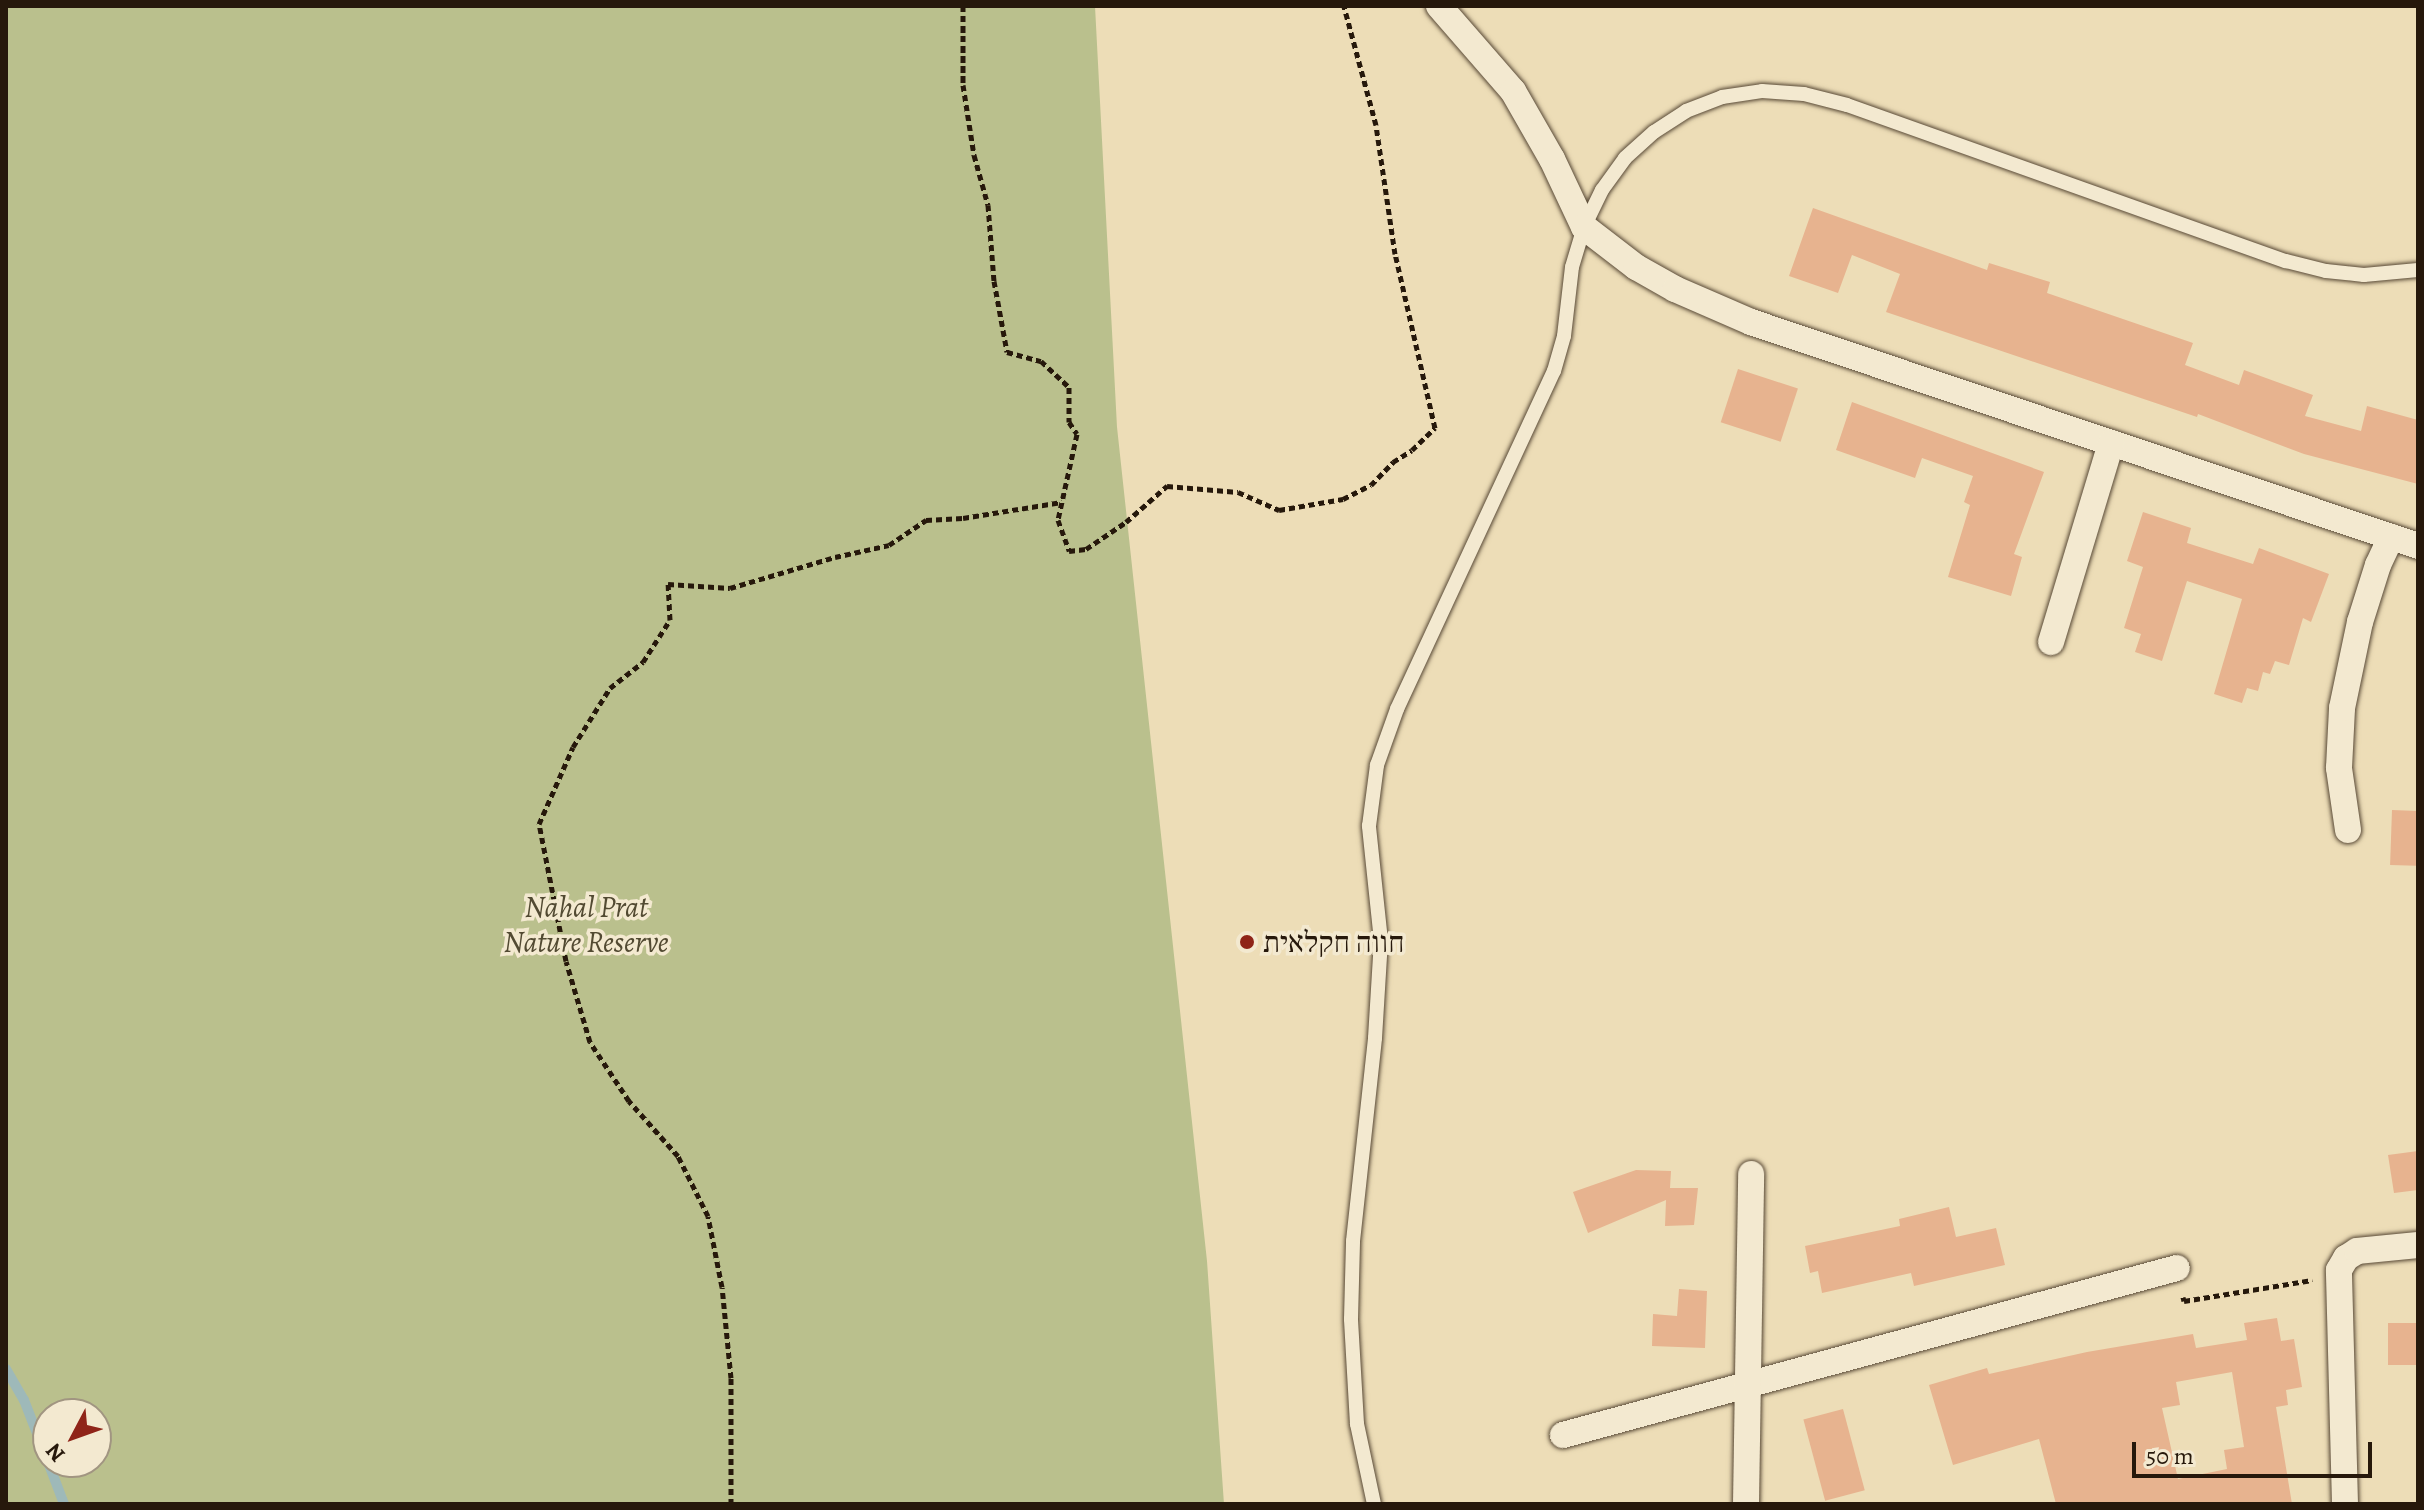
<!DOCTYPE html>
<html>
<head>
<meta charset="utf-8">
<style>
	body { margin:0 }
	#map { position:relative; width:2424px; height:1510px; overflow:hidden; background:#edddb7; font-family:Alegreya,"Frank Ruhl Libre",serif }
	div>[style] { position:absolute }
	.green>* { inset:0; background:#bac08d }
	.stream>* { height:10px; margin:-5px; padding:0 5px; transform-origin:5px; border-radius:5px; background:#9eb9b9 }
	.building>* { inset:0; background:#e7b38f; transform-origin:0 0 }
	.path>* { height:5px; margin-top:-2.5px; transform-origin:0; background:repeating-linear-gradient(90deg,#26180b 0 6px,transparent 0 10px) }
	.roads { filter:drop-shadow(0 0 2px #584936) drop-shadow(0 0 2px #584936) }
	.service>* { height:14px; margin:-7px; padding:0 7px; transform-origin:7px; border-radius:7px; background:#f3e9d0 }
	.minor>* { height:26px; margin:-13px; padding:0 13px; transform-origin:13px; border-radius:13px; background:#f3e9d0 }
	.dots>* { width:22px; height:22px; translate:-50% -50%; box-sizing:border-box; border:4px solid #f3e9d0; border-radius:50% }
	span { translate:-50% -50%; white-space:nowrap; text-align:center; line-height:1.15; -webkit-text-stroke:7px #f3e9d0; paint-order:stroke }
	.park-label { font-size:30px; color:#524a32; font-style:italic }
	.poi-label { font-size:30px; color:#26180b }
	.left { translate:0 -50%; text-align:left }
	.frame { position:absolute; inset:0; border:8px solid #26180b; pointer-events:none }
	.north { position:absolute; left:32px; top:1398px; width:80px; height:80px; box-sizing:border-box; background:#f3e9d0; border:2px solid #a19581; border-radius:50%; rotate:229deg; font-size:22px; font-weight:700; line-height:32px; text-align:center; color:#26180b }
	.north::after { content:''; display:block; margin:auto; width:28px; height:36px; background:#8f2418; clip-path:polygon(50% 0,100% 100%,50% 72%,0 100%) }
	.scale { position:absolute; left:2132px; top:1442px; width:240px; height:36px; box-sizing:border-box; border:4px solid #26180b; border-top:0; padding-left:10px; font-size:24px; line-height:28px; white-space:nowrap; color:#26180b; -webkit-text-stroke:6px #f3e9d0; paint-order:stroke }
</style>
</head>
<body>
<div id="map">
	<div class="green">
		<div style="clip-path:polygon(evenodd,6px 6px,1095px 6px,1117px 427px,1207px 1261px,1224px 1504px,6px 1504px,6px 6px,48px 1414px,96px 1414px,96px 1462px,48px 1462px,48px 1414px)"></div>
	</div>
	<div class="stream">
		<div style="left:6px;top:1369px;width:36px;rotate:60deg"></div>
		<div style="left:24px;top:1400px;width:66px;rotate:68.8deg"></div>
		<div style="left:48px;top:1462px;width:45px;rotate:69.1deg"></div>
	</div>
	<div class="building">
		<div style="clip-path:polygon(1813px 208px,1987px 270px,1989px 263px,2050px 282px,2047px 293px,2193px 343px,2185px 365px,2239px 385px,2244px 370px,2313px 395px,2305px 416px,2361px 431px,2367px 406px,2418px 420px,2418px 484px,2304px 454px,2198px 414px,2197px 417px,1886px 312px,1900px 274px,1852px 255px,1838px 293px,1789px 276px)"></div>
		<div style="left:1738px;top:369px;width:63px;height:56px;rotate:18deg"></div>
		<div style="clip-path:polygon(1852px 402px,2044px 472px,2014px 554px,2022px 557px,2011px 596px,1948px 577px,1970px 505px,1964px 502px,1973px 476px,1922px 458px,1915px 478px,1836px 450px)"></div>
		<div style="clip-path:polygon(2143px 512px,2191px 528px,2187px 543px,2253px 564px,2259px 548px,2329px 574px,2311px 622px,2303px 618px,2289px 665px,2275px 661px,2270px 674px,2263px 672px,2258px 691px,2247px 688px,2242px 703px,2214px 694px,2242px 599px,2187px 581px,2162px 661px,2135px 652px,2141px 634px,2124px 628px,2143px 567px,2127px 561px)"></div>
		<div style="left:2392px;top:810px;width:26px;height:55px;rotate:2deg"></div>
		<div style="clip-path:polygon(2418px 1151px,2418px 1190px,2394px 1193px,2388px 1155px)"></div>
		<div style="clip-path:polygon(1636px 1170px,1671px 1171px,1670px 1188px,1698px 1188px,1694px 1225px,1665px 1226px,1666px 1200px,1588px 1233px,1573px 1192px)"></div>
		<div style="clip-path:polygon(1949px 1207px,1956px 1237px,1996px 1228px,2005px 1265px,1914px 1286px,1911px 1273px,1822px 1293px,1818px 1271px,1810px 1273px,1805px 1246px,1900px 1226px,1899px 1219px)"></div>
		<div style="clip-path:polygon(1679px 1289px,1707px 1291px,1705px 1348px,1652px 1346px,1653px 1314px,1677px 1316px)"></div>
		<div style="clip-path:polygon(evenodd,2277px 1318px,2281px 1341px,2294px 1339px,2302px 1387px,2286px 1390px,2288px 1405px,2276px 1407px,2292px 1504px,2056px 1504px,2039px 1439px,1953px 1465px,1929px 1385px,1987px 1368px,1989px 1374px,2087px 1352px,2193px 1334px,2196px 1348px,2247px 1340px,2244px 1323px,2277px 1318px,2232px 1372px,2244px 1447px,2224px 1450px,2227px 1469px,2178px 1479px,2162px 1408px,2180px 1405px,2176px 1382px,2232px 1372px)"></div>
		<div style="left:2418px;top:1323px;width:42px;height:30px;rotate:90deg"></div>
		<div style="left:1843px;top:1409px;width:84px;height:41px;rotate:75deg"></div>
	</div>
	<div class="path">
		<div style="left:963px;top:6px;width:79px;rotate:90deg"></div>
		<div style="left:963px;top:85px;width:71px;rotate:81.1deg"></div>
		<div style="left:974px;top:155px;width:52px;rotate:74.4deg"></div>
		<div style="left:988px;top:205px;width:76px;rotate:85.5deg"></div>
		<div style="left:994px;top:281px;width:72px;rotate:79.6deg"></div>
		<div style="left:1007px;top:352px;width:35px;rotate:15deg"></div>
		<div style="left:1041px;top:361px;width:38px;rotate:43deg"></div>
		<div style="left:1069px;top:387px;width:35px;rotate:90deg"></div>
		<div style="left:1069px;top:422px;width:14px;rotate:56deg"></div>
		<div style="left:1077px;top:434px;width:88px;rotate:102.5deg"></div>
		<div style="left:1058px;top:520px;width:33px;rotate:70deg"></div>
		<div style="left:1069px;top:551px;width:17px;rotate:-7deg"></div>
		<div style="left:1086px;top:549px;width:48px;rotate:-34deg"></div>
		<div style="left:1126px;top:522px;width:55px;rotate:-41.3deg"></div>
		<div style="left:1167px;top:486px;width:71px;rotate:4.8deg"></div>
		<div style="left:1238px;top:492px;width:45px;rotate:23.7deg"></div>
		<div style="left:1279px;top:510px;width:65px;rotate:-9.8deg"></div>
		<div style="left:1343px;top:499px;width:31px;rotate:-27deg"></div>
		<div style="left:1371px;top:485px;width:32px;rotate:-46deg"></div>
		<div style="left:1393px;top:462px;width:22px;rotate:-32deg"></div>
		<div style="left:1412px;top:450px;width:32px;rotate:-44deg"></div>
		<div style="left:1435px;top:428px;width:179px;rotate:-102.9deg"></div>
		<div style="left:1395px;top:254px;width:130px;rotate:-98.4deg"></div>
		<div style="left:1376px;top:125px;width:123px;rotate:-105.1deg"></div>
		<div style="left:2183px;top:1297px;width:4px;rotate:76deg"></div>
		<div style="left:2184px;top:1301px;width:130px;rotate:-9.3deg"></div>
		<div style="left:731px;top:1504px;width:126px;rotate:-90deg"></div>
		<div style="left:731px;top:1378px;width:91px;rotate:-95.6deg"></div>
		<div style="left:722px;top:1287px;width:72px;rotate:-101.2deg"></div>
		<div style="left:708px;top:1216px;width:67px;rotate:-116.6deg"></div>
		<div style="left:678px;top:1156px;width:74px;rotate:-131.7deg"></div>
		<div style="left:629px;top:1101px;width:71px;rotate:-123.5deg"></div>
		<div style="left:590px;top:1042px;width:84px;rotate:-106.5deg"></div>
		<div style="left:566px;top:961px;width:140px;rotate:-101.1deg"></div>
		<div style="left:539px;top:824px;width:84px;rotate:-66.2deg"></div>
		<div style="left:573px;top:747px;width:70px;rotate:-57.9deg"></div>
		<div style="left:610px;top:688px;width:42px;rotate:-38.2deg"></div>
		<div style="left:643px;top:662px;width:50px;rotate:-57.3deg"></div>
		<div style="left:670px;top:620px;width:36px;rotate:-93deg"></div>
		<div style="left:668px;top:584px;width:62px;rotate:3.7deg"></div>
		<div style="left:730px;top:588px;width:109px;rotate:-16.4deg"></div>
		<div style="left:835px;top:557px;width:55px;rotate:-12.5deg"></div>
		<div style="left:889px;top:545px;width:45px;rotate:-34deg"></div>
		<div style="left:926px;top:520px;width:37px;rotate:-3deg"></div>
		<div style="left:963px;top:518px;width:100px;rotate:-9.2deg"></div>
	</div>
	<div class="roads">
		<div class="service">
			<div style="left:1374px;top:1504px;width:82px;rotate:-102deg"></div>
			<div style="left:1357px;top:1424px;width:105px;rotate:-93.3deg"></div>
			<div style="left:1351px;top:1319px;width:78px;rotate:-88.5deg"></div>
			<div style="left:1353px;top:1241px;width:204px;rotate:-83.8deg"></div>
			<div style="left:1375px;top:1038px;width:97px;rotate:-86.5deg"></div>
			<div style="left:1381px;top:941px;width:116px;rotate:-96deg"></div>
			<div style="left:1369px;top:826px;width:62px;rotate:-82.5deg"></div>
			<div style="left:1377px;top:765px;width:59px;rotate:-70.3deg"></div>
			<div style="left:1397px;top:709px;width:373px;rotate:-65.1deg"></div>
			<div style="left:1554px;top:371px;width:36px;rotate:-74deg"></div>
			<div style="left:1564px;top:336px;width:69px;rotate:-83.4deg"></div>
			<div style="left:1572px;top:267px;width:42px;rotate:-73.3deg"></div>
			<div style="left:1584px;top:227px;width:41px;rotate:-64.1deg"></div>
			<div style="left:1602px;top:190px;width:39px;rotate:-54deg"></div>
			<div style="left:1625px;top:158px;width:39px;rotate:-42deg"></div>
			<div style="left:1654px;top:132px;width:38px;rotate:-33deg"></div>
			<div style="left:1686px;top:111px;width:39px;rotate:-21deg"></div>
			<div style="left:1722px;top:97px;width:40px;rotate:-8.5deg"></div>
			<div style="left:1762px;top:91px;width:42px;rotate:4.1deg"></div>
			<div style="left:1804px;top:94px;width:44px;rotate:14.3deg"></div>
			<div style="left:1847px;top:105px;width:466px;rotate:19.6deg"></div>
			<div style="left:2286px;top:261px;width:41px;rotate:14deg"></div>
			<div style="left:2326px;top:271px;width:38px;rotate:6deg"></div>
			<div style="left:2364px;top:275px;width:54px;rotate:-5.3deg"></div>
		</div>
		<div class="minor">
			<div style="left:1439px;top:6px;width:113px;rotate:49deg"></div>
			<div style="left:1513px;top:91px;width:78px;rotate:60.2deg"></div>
			<div style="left:1552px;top:159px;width:75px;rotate:64.8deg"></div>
			<div style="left:1584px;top:227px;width:66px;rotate:37.6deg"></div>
			<div style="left:1636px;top:267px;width:45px;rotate:29.4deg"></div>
			<div style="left:1675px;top:289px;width:83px;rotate:23.5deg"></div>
			<div style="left:1751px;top:322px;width:704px;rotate:18.56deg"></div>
			<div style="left:2051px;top:642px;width:208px;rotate:-73.2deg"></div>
			<div style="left:2348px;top:830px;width:63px;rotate:-98.3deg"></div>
			<div style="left:2339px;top:768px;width:60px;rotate:-87.1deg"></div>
			<div style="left:2342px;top:708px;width:88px;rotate:-78.2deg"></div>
			<div style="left:2360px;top:622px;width:60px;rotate:-72.5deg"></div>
			<div style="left:2378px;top:565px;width:31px;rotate:-65deg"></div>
			<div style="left:1563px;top:1435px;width:636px;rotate:-15.22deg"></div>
			<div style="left:1746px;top:1504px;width:330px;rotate:-89.1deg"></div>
			<div style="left:2345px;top:1504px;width:234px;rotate:-91.5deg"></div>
			<div style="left:2339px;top:1270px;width:14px;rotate:-60deg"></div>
			<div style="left:2346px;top:1258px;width:13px;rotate:-32deg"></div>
			<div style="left:2357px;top:1251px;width:61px;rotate:-5.6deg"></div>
		</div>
	</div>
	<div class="dots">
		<div style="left:1247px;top:942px;background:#8f2418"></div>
	</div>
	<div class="park-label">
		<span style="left:586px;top:924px">Nahal Prat<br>Nature Reserve</span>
	</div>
	<div class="poi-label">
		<span class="left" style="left:1263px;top:942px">חווה חקלאית</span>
	</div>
	<div class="frame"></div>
	<div class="north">N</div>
	<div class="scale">50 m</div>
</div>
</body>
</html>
